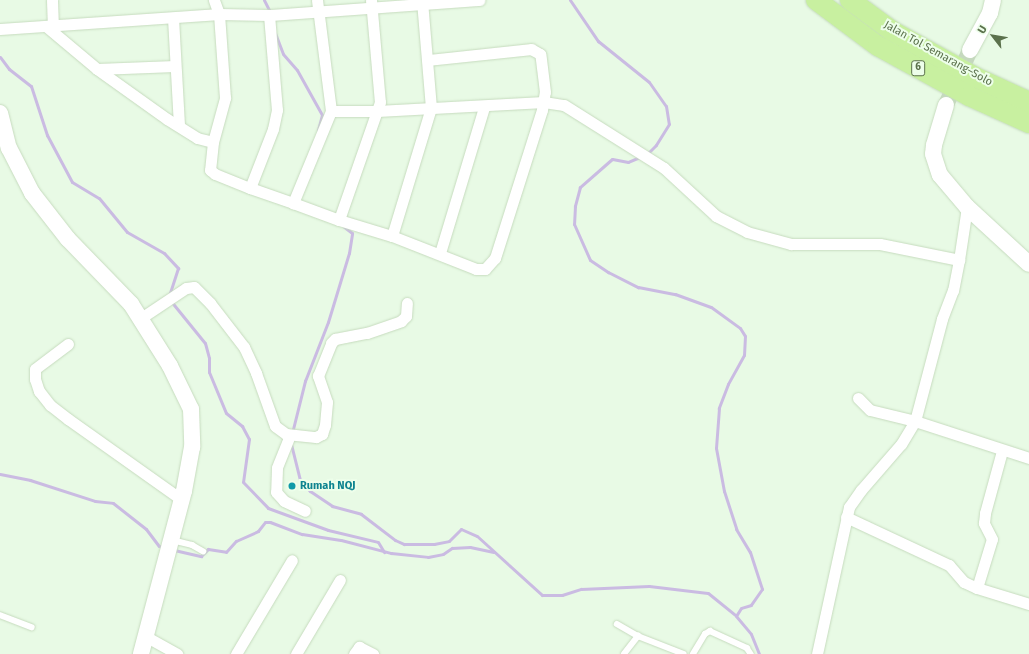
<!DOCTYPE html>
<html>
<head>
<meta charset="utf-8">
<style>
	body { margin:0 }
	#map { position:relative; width:1029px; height:654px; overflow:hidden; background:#e8fae5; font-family:"Fira Sans",sans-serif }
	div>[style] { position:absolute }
	.stream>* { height:3px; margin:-1.5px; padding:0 1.5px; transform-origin:1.5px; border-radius:1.5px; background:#cabbe2 }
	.secondary-tunnel>* { height:16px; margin-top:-8px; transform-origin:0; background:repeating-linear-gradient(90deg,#c5d8bf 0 16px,transparent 0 24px) }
	.roads { filter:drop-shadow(0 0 1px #c6dbbe) drop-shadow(0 0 1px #c6dbbe) }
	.lane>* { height:5.5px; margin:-2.75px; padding:0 2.75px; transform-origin:2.75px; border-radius:2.75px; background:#fff }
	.street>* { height:11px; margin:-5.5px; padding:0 5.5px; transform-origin:5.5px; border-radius:5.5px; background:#fff }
	.secondary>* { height:16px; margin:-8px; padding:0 8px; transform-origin:8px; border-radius:8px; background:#fff }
	.highway>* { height:20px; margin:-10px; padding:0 10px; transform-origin:10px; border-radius:10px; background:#c8f0a0 }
	.dots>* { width:11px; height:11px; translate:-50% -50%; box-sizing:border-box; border:2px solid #edfeea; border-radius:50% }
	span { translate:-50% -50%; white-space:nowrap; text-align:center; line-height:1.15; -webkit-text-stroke:4px #edfeea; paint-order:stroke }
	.shield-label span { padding:1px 3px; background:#edfeea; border:1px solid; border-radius:3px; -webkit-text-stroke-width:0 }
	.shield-label { font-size:10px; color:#5b714c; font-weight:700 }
	.street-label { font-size:11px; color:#5b714c }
	.culture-label { font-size:11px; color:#0d838f; font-weight:700 }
	.left { translate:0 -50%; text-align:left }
	.north { position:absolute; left:973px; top:16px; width:40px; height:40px; -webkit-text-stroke:3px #edfeea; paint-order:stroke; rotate:301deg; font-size:11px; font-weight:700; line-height:16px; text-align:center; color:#5b714c }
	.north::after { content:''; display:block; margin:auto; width:14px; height:18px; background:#5b714c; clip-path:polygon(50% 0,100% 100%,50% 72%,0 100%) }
</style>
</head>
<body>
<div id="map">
	<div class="stream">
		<div style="left:264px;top:0;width:13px;rotate:63deg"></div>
		<div style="left:570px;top:0;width:50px;rotate:55.7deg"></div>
		<div style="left:598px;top:41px;width:65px;rotate:38.8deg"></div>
		<div style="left:649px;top:82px;width:29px;rotate:55deg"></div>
		<div style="left:666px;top:106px;width:18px;rotate:81deg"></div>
		<div style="left:669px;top:124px;width:25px;rotate:122deg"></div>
		<div style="left:656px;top:145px;width:13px;rotate:135deg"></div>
		<div style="left:275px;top:33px;width:22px;rotate:69deg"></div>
		<div style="left:283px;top:54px;width:21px;rotate:49deg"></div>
		<div style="left:297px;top:70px;width:51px;rotate:60.9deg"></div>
		<div style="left:322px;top:115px;width:16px;rotate:105deg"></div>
		<div style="left:0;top:57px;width:15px;rotate:53deg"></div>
		<div style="left:9px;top:69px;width:28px;rotate:38deg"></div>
		<div style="left:31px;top:86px;width:52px;rotate:71.9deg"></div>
		<div style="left:47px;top:135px;width:53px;rotate:62deg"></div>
		<div style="left:72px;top:182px;width:31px;rotate:31deg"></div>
		<div style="left:99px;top:198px;width:44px;rotate:50.5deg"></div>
		<div style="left:127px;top:232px;width:43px;rotate:29.6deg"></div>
		<div style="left:164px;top:253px;width:21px;rotate:47deg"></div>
		<div style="left:178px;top:268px;width:28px;rotate:108deg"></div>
		<div style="left:642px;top:156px;width:15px;rotate:157deg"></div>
		<div style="left:628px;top:162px;width:16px;rotate:-169deg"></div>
		<div style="left:612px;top:159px;width:43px;rotate:138.8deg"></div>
		<div style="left:580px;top:187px;width:20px;rotate:105deg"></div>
		<div style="left:575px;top:206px;width:18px;rotate:93deg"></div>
		<div style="left:574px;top:224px;width:39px;rotate:66deg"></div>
		<div style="left:590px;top:260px;width:22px;rotate:34deg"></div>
		<div style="left:608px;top:272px;width:34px;rotate:27deg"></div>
		<div style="left:638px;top:287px;width:38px;rotate:11deg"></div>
		<div style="left:675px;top:294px;width:38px;rotate:20deg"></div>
		<div style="left:711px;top:307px;width:36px;rotate:36deg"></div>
		<div style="left:740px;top:328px;width:9px;rotate:58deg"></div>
		<div style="left:745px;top:336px;width:19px;rotate:93deg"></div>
		<div style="left:744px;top:355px;width:33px;rotate:119deg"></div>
		<div style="left:728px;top:384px;width:26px;rotate:111deg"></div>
		<div style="left:719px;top:408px;width:40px;rotate:94.3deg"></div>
		<div style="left:716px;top:448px;width:44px;rotate:79.5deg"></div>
		<div style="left:724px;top:491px;width:40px;rotate:72deg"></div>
		<div style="left:736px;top:529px;width:27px;rotate:59deg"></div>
		<div style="left:750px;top:552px;width:39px;rotate:72deg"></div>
		<div style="left:762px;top:589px;width:19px;rotate:125deg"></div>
		<div style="left:751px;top:605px;width:10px;rotate:163deg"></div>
		<div style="left:741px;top:608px;width:9px;rotate:122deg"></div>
		<div style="left:170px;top:300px;width:55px;rotate:50.9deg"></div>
		<div style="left:205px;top:343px;width:16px;rotate:75deg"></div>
		<div style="left:209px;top:358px;width:14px;rotate:90deg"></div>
		<div style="left:209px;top:372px;width:44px;rotate:67.5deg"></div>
		<div style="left:226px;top:413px;width:21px;rotate:39deg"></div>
		<div style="left:242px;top:426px;width:15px;rotate:62deg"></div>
		<div style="left:249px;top:439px;width:43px;rotate:97.9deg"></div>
		<div style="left:243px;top:482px;width:36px;rotate:46deg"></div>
		<div style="left:268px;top:508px;width:64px;rotate:20.1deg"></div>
		<div style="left:328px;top:530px;width:51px;rotate:13.5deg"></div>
		<div style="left:378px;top:542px;width:12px;rotate:59deg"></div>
		<div style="left:292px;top:433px;width:54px;rotate:-76deg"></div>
		<div style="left:305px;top:381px;width:63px;rotate:-68.7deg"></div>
		<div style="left:328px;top:322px;width:72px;rotate:-73.1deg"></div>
		<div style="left:349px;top:253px;width:20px;rotate:-81deg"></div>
		<div style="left:352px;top:233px;width:11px;rotate:-142deg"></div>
		<div style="left:291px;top:444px;width:37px;rotate:76deg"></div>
		<div style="left:300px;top:480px;width:15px;rotate:48deg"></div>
		<div style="left:310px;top:491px;width:27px;rotate:34deg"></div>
		<div style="left:332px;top:506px;width:30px;rotate:15deg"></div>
		<div style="left:361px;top:514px;width:43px;rotate:37.4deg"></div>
		<div style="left:395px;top:540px;width:10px;rotate:24deg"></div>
		<div style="left:404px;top:544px;width:30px"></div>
		<div style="left:434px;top:544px;width:15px;rotate:-11deg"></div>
		<div style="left:449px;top:541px;width:17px;rotate:-45deg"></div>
		<div style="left:461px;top:529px;width:17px;rotate:24deg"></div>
		<div style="left:477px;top:536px;width:88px;rotate:42.2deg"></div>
		<div style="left:542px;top:595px;width:20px"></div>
		<div style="left:562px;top:595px;width:20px;rotate:-18deg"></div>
		<div style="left:581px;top:589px;width:68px;rotate:-2.5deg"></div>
		<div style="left:649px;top:586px;width:59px;rotate:6.8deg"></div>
		<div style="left:708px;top:593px;width:36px;rotate:39deg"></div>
		<div style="left:736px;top:616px;width:23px;rotate:50deg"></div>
		<div style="left:751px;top:634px;width:22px;rotate:68deg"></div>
		<div style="left:0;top:474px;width:31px;rotate:11deg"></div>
		<div style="left:30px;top:480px;width:68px;rotate:17.9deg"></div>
		<div style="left:95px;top:501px;width:18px;rotate:6deg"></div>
		<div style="left:113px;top:503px;width:42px;rotate:38.2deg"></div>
		<div style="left:146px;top:529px;width:21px;rotate:53deg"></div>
		<div style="left:159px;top:546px;width:6px;rotate:18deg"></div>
		<div style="left:174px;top:550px;width:28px;rotate:13deg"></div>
		<div style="left:201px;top:556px;width:10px;rotate:-45deg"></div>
		<div style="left:208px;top:549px;width:18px;rotate:9deg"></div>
		<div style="left:226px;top:552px;width:15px;rotate:-48deg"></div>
		<div style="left:236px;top:541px;width:24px;rotate:-24deg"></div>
		<div style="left:258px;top:531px;width:11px;rotate:-52deg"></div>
		<div style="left:265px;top:522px;width:5px"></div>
		<div style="left:270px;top:522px;width:34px;rotate:21deg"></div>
		<div style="left:302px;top:534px;width:39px;rotate:9deg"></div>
		<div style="left:341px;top:540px;width:52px;rotate:14.6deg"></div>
		<div style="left:391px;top:553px;width:37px;rotate:6deg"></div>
		<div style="left:428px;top:557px;width:15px;rotate:-11deg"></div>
		<div style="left:443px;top:554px;width:11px;rotate:-34deg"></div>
		<div style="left:452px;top:548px;width:18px;rotate:-3deg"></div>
		<div style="left:470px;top:547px;width:24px;rotate:12deg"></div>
	</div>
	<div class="secondary-tunnel">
		<div style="left:946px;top:105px;width:60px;rotate:-66.4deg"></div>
	</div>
	<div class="roads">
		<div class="lane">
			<div style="left:172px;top:540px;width:21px;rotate:14deg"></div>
			<div style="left:192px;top:545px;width:13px;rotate:29deg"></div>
			<div style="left:0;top:615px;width:34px;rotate:21deg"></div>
			<div style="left:617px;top:624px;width:24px;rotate:30deg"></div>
			<div style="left:624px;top:654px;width:23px;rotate:-52deg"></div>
			<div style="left:638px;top:636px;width:49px;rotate:21.4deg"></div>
			<div style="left:693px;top:654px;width:23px;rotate:-59deg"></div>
			<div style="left:705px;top:634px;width:6px;rotate:-31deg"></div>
			<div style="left:710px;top:631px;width:41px;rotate:24.7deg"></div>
			<div style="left:747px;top:648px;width:7px;rotate:56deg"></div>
		</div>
		<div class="street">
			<div style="left:52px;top:0;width:26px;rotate:88deg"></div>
			<div style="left:317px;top:0;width:112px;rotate:82.8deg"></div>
			<div style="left:331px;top:111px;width:46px"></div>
			<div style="left:377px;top:111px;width:167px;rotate:-3.1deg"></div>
			<div style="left:544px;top:102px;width:20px;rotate:9deg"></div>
			<div style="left:564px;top:105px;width:118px;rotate:32.2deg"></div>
			<div style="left:664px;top:168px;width:71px;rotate:42.7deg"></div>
			<div style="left:716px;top:216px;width:35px;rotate:27deg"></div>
			<div style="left:747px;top:232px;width:46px;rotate:15.3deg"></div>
			<div style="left:791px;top:244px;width:89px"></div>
			<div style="left:880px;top:244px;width:81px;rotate:11.4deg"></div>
			<div style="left:959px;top:260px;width:31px;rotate:101deg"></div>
			<div style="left:953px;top:290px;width:31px;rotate:111deg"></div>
			<div style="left:942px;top:319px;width:106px;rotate:104.8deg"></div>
			<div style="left:915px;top:421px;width:27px;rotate:121deg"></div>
			<div style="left:901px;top:444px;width:61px;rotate:131deg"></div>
			<div style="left:861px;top:490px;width:21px;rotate:125deg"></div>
			<div style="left:849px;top:507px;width:150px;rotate:102.3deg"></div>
			<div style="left:371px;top:0;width:102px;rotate:85deg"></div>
			<div style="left:380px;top:102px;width:125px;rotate:109.2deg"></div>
			<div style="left:339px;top:220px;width:55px;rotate:16.8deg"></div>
			<div style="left:392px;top:236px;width:90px;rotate:21.4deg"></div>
			<div style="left:476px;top:269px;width:9px"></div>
			<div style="left:485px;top:269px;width:15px;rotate:-48deg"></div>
			<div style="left:495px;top:258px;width:155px;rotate:-72.4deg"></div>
			<div style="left:542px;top:110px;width:18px;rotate:-81deg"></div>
			<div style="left:545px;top:92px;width:38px;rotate:-97deg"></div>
			<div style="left:540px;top:54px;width:10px;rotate:-151deg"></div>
			<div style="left:531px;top:49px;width:104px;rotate:173.9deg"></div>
			<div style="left:269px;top:15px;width:95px;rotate:85.2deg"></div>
			<div style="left:277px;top:110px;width:19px;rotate:102deg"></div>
			<div style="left:273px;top:129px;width:63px;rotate:111.3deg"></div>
			<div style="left:250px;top:188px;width:46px;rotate:19.2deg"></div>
			<div style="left:173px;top:18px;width:108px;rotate:86.8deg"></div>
			<div style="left:47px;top:27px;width:65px;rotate:40deg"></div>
			<div style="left:97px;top:69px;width:86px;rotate:35.5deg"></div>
			<div style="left:167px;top:119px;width:36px;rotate:32deg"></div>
			<div style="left:197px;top:138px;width:16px;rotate:14deg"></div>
			<div style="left:213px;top:142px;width:46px;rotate:-74.7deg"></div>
			<div style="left:225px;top:98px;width:84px;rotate:-94.1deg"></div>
			<div style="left:219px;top:14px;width:15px;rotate:-110deg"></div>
			<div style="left:0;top:29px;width:220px;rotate:-3.9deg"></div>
			<div style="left:219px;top:14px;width:50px;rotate:1.1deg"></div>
			<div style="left:269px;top:15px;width:211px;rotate:-4.1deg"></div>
			<div style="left:97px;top:69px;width:78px;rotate:-2.2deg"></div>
			<div style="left:331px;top:111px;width:100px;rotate:112.4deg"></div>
			<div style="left:293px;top:203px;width:49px;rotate:20.3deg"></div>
			<div style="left:213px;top:142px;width:28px;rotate:96deg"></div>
			<div style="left:210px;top:170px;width:6px;rotate:39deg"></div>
			<div style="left:215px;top:174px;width:38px;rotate:22deg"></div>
			<div style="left:392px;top:236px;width:134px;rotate:-73.1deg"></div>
			<div style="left:431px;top:108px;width:108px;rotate:-94.8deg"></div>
			<div style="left:440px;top:253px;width:152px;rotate:-73.2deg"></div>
			<div style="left:959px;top:260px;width:54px;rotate:-81.4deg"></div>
			<div style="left:141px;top:318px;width:54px;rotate:-33.7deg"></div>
			<div style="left:186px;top:288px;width:8px;rotate:-7deg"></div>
			<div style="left:194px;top:287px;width:23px;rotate:45deg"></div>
			<div style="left:210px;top:303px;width:56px;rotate:52.3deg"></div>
			<div style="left:244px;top:347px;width:29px;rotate:65deg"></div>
			<div style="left:256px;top:373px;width:56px;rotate:70.3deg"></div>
			<div style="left:275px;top:426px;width:14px;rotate:36deg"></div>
			<div style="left:286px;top:434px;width:30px;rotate:6deg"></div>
			<div style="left:316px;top:437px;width:7px;rotate:-27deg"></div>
			<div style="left:322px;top:434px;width:9px;rotate:-72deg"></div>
			<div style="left:325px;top:425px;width:23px;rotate:-85deg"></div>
			<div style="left:327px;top:402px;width:28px;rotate:-109deg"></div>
			<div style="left:318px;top:376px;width:35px;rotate:-68deg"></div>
			<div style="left:331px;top:343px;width:6px;rotate:-45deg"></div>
			<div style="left:335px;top:339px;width:33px;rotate:-11deg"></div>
			<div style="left:367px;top:333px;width:36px;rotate:-19deg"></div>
			<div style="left:401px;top:321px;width:7px;rotate:-45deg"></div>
			<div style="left:406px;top:316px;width:13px;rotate:-86deg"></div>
			<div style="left:68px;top:344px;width:41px;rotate:142.9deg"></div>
			<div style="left:35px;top:369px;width:10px;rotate:90deg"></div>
			<div style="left:35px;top:379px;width:13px;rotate:72deg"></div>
			<div style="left:39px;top:391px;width:18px;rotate:52deg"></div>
			<div style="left:50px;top:405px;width:23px;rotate:38deg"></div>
			<div style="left:68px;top:419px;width:140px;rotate:35.4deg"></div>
			<div style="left:858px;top:398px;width:17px;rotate:45deg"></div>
			<div style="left:870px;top:410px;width:46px;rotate:13.7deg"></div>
			<div style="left:915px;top:421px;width:120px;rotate:18deg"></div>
			<div style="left:290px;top:435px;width:35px;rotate:112deg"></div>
			<div style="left:277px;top:468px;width:24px;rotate:92deg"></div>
			<div style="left:276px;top:492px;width:12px;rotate:48deg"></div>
			<div style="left:284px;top:501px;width:23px;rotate:25deg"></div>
			<div style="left:846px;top:517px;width:114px;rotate:25deg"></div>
			<div style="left:949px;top:565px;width:23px;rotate:49deg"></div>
			<div style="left:964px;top:582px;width:14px;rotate:25deg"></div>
			<div style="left:977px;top:588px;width:51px;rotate:-73deg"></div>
			<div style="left:992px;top:539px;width:18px;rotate:-117deg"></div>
			<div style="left:984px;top:523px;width:10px;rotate:-84deg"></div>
			<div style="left:985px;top:513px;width:64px;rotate:-74.7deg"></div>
			<div style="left:977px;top:588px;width:54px;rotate:17.1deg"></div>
			<div style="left:145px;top:636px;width:37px;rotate:29deg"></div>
			<div style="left:236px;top:654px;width:109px;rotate:-59.2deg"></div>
			<div style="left:296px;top:654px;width:86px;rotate:-59.3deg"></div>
			<div style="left:354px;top:654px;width:9px;rotate:-54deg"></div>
			<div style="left:359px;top:647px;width:16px;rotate:27deg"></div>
		</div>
		<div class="secondary">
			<div style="left:970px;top:50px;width:42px;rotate:-61.6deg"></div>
			<div style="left:990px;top:13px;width:13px;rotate:-77deg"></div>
			<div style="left:946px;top:105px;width:42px;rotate:106.7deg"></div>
			<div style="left:934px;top:145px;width:9px;rotate:96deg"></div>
			<div style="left:933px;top:154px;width:22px;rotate:72deg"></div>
			<div style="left:940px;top:175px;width:42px;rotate:49.8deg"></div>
			<div style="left:967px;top:207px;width:84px;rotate:42.6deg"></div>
			<div style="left:0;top:113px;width:36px;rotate:76deg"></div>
			<div style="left:9px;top:148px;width:51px;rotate:62.9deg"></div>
			<div style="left:32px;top:193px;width:58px;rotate:52deg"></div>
			<div style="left:68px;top:239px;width:91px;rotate:45.9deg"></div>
			<div style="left:131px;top:304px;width:73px;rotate:57.8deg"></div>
			<div style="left:170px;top:366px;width:48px;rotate:64deg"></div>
			<div style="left:191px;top:409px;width:38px;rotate:88deg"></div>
			<div style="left:192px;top:447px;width:45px;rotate:100.3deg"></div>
			<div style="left:184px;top:491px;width:169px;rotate:104.8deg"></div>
		</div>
		<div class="highway">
			<div style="left:816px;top:0;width:77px;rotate:36.6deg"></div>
			<div style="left:878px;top:46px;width:104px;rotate:28.8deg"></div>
			<div style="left:969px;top:96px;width:66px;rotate:24.2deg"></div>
			<div style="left:850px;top:0;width:52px;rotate:36.4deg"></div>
			<div style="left:892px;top:31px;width:95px;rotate:29deg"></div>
			<div style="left:975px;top:77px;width:60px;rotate:24.8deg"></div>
		</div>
	</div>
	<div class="dots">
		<div style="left:292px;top:486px;background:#0f9aa8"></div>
	</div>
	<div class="shield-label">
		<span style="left:918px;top:68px">6</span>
	</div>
	<div class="street-label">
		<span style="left:938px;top:54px;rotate:29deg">Jalan Tol Semarang–Solo</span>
	</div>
	<div class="culture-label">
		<span class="left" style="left:300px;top:486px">Rumah NQJ</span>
	</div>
	<div class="north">U</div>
</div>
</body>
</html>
